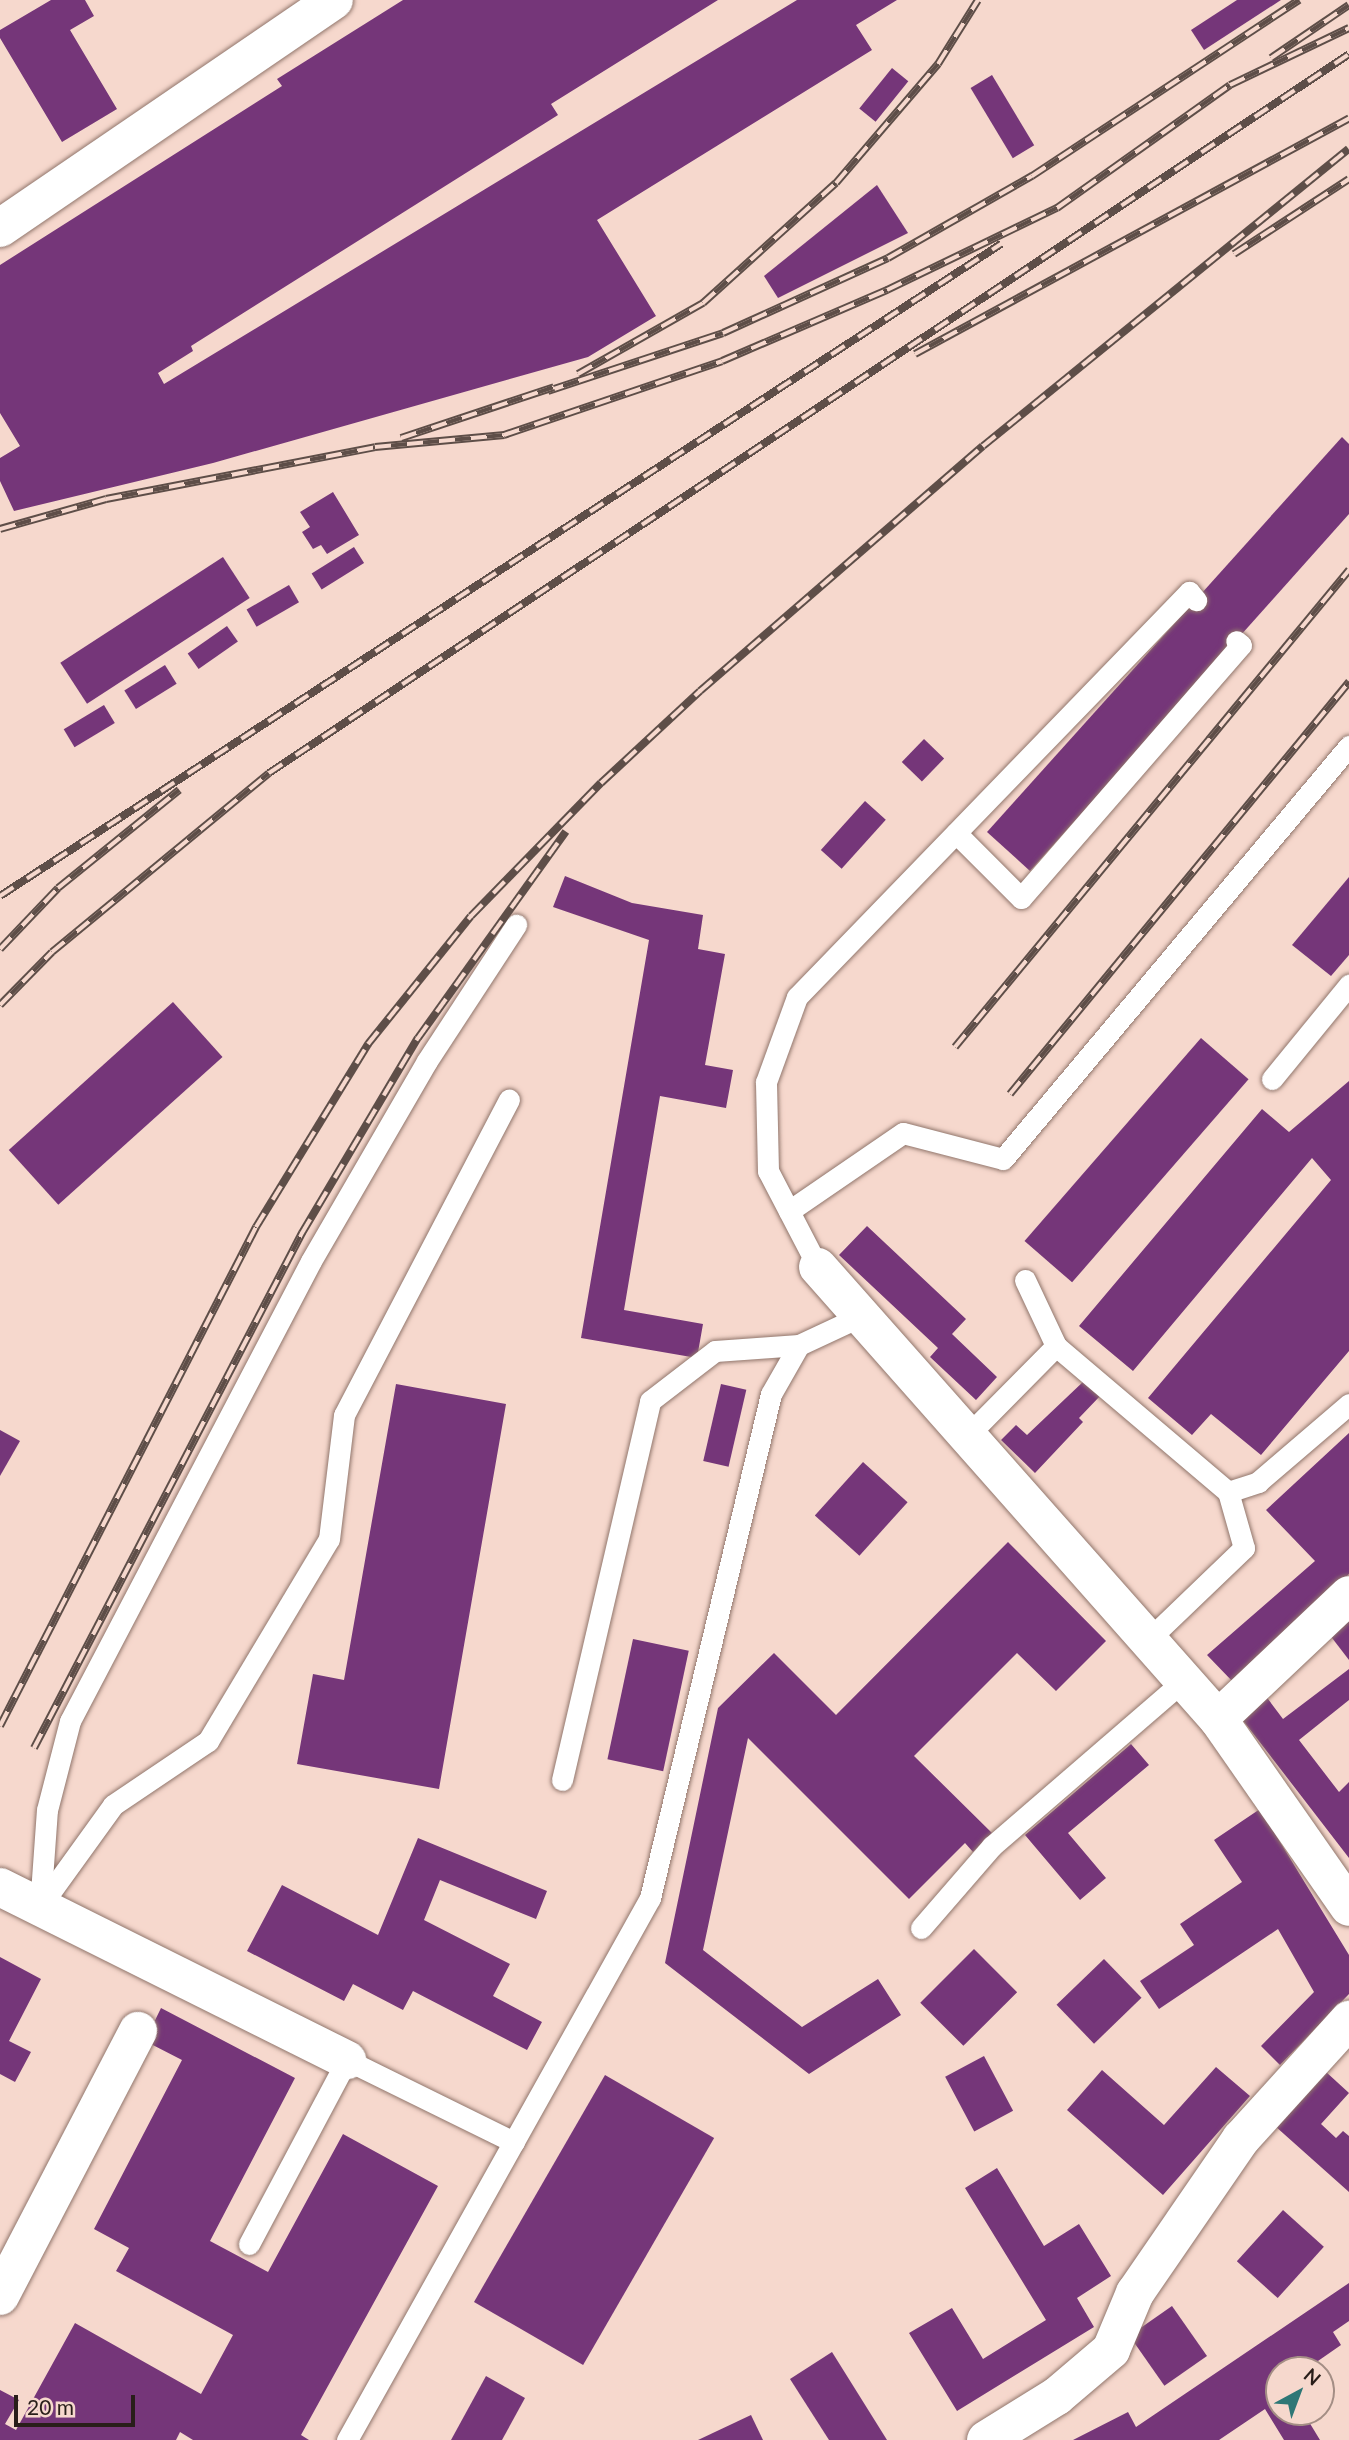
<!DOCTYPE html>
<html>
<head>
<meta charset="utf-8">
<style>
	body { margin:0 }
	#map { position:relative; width:1349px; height:2440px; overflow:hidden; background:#f6d8cd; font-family:Lato,sans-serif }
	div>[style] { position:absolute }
	.building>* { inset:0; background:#753679; transform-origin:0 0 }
	.roads { filter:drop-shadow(0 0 2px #91766c) drop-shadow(0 0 2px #91766c) }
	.service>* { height:21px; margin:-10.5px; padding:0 10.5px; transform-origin:10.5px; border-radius:10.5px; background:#fff }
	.minor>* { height:38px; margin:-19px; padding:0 19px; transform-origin:19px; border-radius:19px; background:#fff }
	.rail>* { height:8px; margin-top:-4px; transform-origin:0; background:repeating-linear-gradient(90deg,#f6d8cd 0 16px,#5e4e48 0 32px); box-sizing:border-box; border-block:2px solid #5e4e48 }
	span { translate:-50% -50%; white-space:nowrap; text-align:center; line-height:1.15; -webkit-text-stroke:7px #f6d8cd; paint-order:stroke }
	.north { position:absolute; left:1265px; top:2356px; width:70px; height:70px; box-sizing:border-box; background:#f6d8cd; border:2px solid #a48e85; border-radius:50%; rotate:41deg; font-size:19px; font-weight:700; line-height:28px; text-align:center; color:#291e1a }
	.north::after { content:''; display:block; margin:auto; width:24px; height:32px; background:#2e7776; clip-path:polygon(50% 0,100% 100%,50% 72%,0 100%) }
	.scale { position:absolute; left:14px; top:2395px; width:121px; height:32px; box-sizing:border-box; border:4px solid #291e1a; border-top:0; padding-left:9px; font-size:21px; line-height:24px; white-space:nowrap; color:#291e1a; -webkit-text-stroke:5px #f6d8cd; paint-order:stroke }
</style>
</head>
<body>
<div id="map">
	<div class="building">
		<div style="clip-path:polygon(51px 0,85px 0,94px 16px,70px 30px,117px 109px,62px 142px,0 38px,0 30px)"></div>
		<div style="clip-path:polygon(403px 0,718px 0,551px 104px,558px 115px,191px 346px,193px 351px,158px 373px,164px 384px,797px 0,897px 0,856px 25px,872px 50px,597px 220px,656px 316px,588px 357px,213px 463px,14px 511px,0 481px,0 458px,20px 446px,0 413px,0 265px,282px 86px,277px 79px)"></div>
		<div style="clip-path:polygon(1237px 0,1281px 0,1204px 50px,1191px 30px)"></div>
		<div style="left:892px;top:68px;width:21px;height:52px;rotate:39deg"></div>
		<div style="left:992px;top:75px;width:82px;height:25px;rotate:59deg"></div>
		<div style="clip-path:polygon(877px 185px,908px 233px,778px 298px,764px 276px)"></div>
		<div style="clip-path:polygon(1342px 437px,1349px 444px,1349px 514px,1030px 871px,987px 832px)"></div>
		<div style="clip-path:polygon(333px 492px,359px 535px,327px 554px,321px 545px,313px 549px,302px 532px,310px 527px,300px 512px)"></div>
		<div style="left:354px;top:547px;width:19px;height:50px;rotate:58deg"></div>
		<div style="left:223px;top:557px;width:49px;height:194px;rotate:57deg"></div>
		<div style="left:289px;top:585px;width:20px;height:49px;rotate:60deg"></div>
		<div style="left:227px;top:626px;width:19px;height:48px;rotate:55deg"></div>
		<div style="left:165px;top:665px;width:22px;height:48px;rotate:58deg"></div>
		<div style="left:104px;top:705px;width:21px;height:47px;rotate:59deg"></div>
		<div style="left:924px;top:739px;width:28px;height:32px;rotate:44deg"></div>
		<div style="left:865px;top:801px;width:28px;height:66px;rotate:42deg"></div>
		<div style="clip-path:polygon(565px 876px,632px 903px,703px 915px,698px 949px,725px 954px,705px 1065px,733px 1070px,726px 1108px,660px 1096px,624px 1310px,703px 1324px,697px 1358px,581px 1338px,649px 940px,553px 907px)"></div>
		<div style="clip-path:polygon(1349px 877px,1349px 955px,1331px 976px,1292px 945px)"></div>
		<div style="left:173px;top:1002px;width:74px;height:221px;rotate:48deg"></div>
		<div style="left:1201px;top:1038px;width:63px;height:269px;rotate:41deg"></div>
		<div style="clip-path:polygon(1349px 1081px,1349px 1351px,1261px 1455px,1211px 1414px,1192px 1435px,1148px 1398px,1331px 1180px,1312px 1158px,1133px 1371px,1079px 1326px,1262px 1109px,1289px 1132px)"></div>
		<div style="clip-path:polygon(867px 1226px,966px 1319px,952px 1334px,997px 1377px,976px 1400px,930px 1357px,938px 1348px,839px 1255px)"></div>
		<div style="clip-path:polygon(1085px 1380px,1101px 1395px,1079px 1418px,1083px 1422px,1035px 1473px,1001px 1440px,1016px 1425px,1027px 1435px)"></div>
		<div style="clip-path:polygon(396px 1384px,506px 1404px,439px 1789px,297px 1764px,313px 1674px,344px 1680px)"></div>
		<div style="left:721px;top:1384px;width:26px;height:79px;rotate:13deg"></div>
		<div style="clip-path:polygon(0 1430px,20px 1441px,0 1476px)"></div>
		<div style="clip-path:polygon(1349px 1433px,1349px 1574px,1234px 1683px,1207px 1655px,1315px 1561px,1266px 1510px)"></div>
		<div style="left:863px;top:1462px;width:60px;height:72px;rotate:42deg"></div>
		<div style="clip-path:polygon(1008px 1542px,1106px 1641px,1056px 1691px,1017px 1653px,914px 1756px,992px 1833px,973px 1852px,965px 1843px,909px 1899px,748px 1738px,703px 1950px,802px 2027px,878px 1979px,901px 2015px,809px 2074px,665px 1963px,718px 1708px,774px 1653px,836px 1715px)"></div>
		<div style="clip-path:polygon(1349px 1618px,1349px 1660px,1329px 1634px)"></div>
		<div style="left:633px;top:1639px;width:57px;height:123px;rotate:12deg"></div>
		<div style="clip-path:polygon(1349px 1669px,1349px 1700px,1299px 1740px,1339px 1792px,1349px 1782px,1349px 1858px,1235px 1710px,1262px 1691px,1283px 1719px)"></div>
		<div style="clip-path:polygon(1131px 1744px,1149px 1765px,1068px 1833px,1106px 1878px,1080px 1900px,1025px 1835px)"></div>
		<div style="clip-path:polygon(1260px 1809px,1349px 1955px,1349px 1994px,1280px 2065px,1261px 2046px,1314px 1992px,1278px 1929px,1159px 2009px,1140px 1981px,1194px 1945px,1180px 1924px,1242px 1882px,1214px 1840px)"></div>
		<div style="clip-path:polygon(418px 1838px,547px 1891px,536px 1919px,440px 1880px,424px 1920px,510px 1964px,493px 1996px,542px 2022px,527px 2050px,413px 1991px,403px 2010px,353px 1984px,344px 2001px,247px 1951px,282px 1885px,378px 1935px)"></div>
		<div style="left:974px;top:1949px;width:61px;height:76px;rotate:45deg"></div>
		<div style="clip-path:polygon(0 1957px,41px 1979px,9px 2041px,31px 2052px,15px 2082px,0 2074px)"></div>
		<div style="left:1104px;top:1959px;width:54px;height:66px;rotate:46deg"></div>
		<div style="clip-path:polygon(161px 2008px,295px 2078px,210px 2241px,268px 2272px,343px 2134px,438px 2186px,301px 2435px,309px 2440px,193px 2440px,180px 2432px,176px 2440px,0 2440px,0 2390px,19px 2400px,5px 2424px,16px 2430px,75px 2323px,201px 2394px,233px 2335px,116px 2271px,129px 2248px,94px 2229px,182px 2060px,145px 2041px)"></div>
		<div style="left:984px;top:2056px;width:62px;height:44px;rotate:62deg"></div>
		<div style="clip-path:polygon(1216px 2067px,1250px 2096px,1163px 2195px,1067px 2110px,1102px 2070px,1164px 2125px)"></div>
		<div style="clip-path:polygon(1325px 2071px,1349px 2093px,1321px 2124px,1336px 2138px,1343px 2131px,1349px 2136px,1349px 2192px,1275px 2126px)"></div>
		<div style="left:605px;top:2075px;width:126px;height:262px;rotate:30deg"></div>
		<div style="clip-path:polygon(997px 2168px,1044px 2246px,1079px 2224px,1111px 2276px,1077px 2298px,1094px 2327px,957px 2411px,909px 2333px,952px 2308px,983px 2359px,1046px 2320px,965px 2188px)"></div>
		<div style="left:1283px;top:2210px;width:55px;height:69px;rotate:42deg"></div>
		<div style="clip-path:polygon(1349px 2283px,1349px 2321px,1333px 2332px,1341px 2345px,1305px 2370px,1279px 2370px,1279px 2412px,1303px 2412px,1320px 2440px,1284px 2440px,1265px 2409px,1219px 2440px,1073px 2440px,1128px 2412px,1136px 2427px)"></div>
		<div style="left:1172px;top:2306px;width:61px;height:52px;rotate:55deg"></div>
		<div style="clip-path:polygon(832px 2352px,887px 2440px,829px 2440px,790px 2379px)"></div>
		<div style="clip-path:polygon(486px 2376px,525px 2398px,502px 2440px,451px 2440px)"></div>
		<div style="clip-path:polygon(751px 2415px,763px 2440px,698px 2440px)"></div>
	</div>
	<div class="roads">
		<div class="service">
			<div style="left:956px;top:833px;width:92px;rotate:45deg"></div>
			<div style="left:1021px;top:898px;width:335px;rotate:-49deg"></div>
			<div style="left:1241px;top:645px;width:6px;rotate:-141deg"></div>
			<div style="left:1272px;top:1079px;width:122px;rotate:-50.7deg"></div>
			<div style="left:789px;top:1211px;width:138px;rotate:-34.4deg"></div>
			<div style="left:903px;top:1133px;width:103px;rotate:14.6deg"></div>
			<div style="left:1003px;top:1159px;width:539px;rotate:-50.04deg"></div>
			<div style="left:818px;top:1267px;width:108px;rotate:-117.5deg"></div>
			<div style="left:768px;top:1171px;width:89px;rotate:-91.3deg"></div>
			<div style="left:766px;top:1082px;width:90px;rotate:-70deg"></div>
			<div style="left:797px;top:997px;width:564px;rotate:-45.93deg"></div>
			<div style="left:1189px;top:592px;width:11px;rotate:49deg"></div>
			<div style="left:1025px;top:1280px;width:73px;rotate:64.8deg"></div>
			<div style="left:967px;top:1436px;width:127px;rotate:-45.3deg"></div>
			<div style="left:1056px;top:1346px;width:226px;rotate:40.3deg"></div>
			<div style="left:1228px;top:1492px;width:32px;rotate:-18deg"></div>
			<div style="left:1258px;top:1482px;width:120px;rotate:-40.6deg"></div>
			<div style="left:1148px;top:1640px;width:133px;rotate:-43.8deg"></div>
			<div style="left:1244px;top:1548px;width:58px;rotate:-105.9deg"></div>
			<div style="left:562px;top:1780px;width:389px;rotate:-76.9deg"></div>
			<div style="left:650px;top:1401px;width:82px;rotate:-37.6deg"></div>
			<div style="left:715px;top:1351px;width:84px;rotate:-4.1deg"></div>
			<div style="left:41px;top:1905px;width:123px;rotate:-54.2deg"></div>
			<div style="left:113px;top:1805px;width:115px;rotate:-34deg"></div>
			<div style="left:208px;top:1741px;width:235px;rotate:-59.1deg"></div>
			<div style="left:329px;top:1539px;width:125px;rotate:-83.1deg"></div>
			<div style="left:344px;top:1415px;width:356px;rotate:-62.4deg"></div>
			<div style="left:40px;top:1907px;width:97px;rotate:-85.9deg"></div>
			<div style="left:47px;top:1810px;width:92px;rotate:-75.5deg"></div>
			<div style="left:70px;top:1721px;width:519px;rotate:-62.35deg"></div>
			<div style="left:311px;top:1261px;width:231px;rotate:-59.9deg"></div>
			<div style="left:427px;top:1061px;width:163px;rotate:-56.8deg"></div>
			<div style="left:921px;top:1928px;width:108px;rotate:-49.1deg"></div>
			<div style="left:992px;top:1846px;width:254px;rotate:-40.8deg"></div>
			<div style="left:249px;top:2244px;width:208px;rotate:-62deg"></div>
			<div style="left:347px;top:2060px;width:186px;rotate:26.2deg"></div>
			<div style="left:347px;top:2440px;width:621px;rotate:-60.79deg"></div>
			<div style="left:650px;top:1898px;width:518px;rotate:-76.5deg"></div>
			<div style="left:771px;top:1394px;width:56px;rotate:-60.3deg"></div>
			<div style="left:799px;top:1345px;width:68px;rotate:-25.1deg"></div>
		</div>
		<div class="minor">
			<div style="left:0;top:228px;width:404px;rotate:-34.3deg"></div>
			<div style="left:818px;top:1267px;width:604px;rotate:48.49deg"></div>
			<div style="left:1218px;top:1719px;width:229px;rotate:55.1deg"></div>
			<div style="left:1218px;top:1719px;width:180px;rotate:-43.4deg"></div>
			<div style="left:0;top:1887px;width:388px;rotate:26.5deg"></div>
			<div style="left:0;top:2296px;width:299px;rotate:-62.5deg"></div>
			<div style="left:986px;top:2440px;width:84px;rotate:-31.8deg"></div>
			<div style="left:1057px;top:2396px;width:71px;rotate:-40.4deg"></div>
			<div style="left:1111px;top:2350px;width:62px;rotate:-67.2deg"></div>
			<div style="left:1135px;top:2293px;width:187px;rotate:-55.5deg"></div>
			<div style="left:1241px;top:2139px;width:161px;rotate:-47.8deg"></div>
		</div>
	</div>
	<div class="rail">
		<div style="left:1271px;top:58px;width:94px;rotate:-34.2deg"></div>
		<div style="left:1234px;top:254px;width:137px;rotate:-33.1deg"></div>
		<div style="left:915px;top:354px;width:494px;rotate:-28.5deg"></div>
		<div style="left:578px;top:374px;width:144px;rotate:-29.6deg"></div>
		<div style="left:703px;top:303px;width:179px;rotate:-42.1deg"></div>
		<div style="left:836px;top:183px;width:157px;rotate:-49.4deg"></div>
		<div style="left:938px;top:64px;width:75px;rotate:-58deg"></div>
		<div style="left:548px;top:391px;width:184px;rotate:-18.3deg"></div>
		<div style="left:723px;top:333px;width:181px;rotate:-24.4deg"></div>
		<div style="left:888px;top:258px;width:166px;rotate:-29.7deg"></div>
		<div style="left:1032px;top:176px;width:320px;rotate:-33.4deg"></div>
		<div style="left:401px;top:438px;width:161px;rotate:-18.4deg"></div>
		<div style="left:0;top:529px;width:110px;rotate:-15.8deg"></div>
		<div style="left:106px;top:499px;width:274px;rotate:-10.9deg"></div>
		<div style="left:375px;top:447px;width:130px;rotate:-5.3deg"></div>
		<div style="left:504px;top:435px;width:230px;rotate:-18.7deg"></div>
		<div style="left:722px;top:361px;width:180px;rotate:-23.3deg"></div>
		<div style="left:887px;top:290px;width:189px;rotate:-25.8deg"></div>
		<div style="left:1057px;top:208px;width:212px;rotate:-35.4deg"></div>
		<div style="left:1230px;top:85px;width:132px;rotate:-25.6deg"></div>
		<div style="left:0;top:896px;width:1195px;rotate:-33.08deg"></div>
		<div style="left:0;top:949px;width:84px;rotate:-46.4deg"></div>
		<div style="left:58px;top:888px;width:156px;rotate:-39deg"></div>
		<div style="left:0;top:1005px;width:74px;rotate:-45.5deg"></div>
		<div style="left:52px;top:952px;width:281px;rotate:-39.5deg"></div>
		<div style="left:269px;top:773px;width:1297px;rotate:-33.65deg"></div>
		<div style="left:955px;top:1047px;width:619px;rotate:-50.44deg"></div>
		<div style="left:1010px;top:1094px;width:534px;rotate:-50.55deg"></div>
		<div style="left:0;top:1726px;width:561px;rotate:-62.84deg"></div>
		<div style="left:256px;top:1227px;width:215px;rotate:-58.5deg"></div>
		<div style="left:368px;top:1044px;width:164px;rotate:-51.2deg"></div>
		<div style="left:471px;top:916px;width:186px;rotate:-45.7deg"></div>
		<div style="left:601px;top:783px;width:135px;rotate:-42.9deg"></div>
		<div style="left:700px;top:691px;width:374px;rotate:-40.9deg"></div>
		<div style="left:983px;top:446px;width:471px;rotate:-39.1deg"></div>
		<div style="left:34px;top:1748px;width:581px;rotate:-62.51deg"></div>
		<div style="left:302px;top:1233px;width:227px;rotate:-59.3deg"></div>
		<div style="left:418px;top:1038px;width:254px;rotate:-54.4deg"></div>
	</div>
	<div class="north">N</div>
	<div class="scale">20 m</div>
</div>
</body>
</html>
